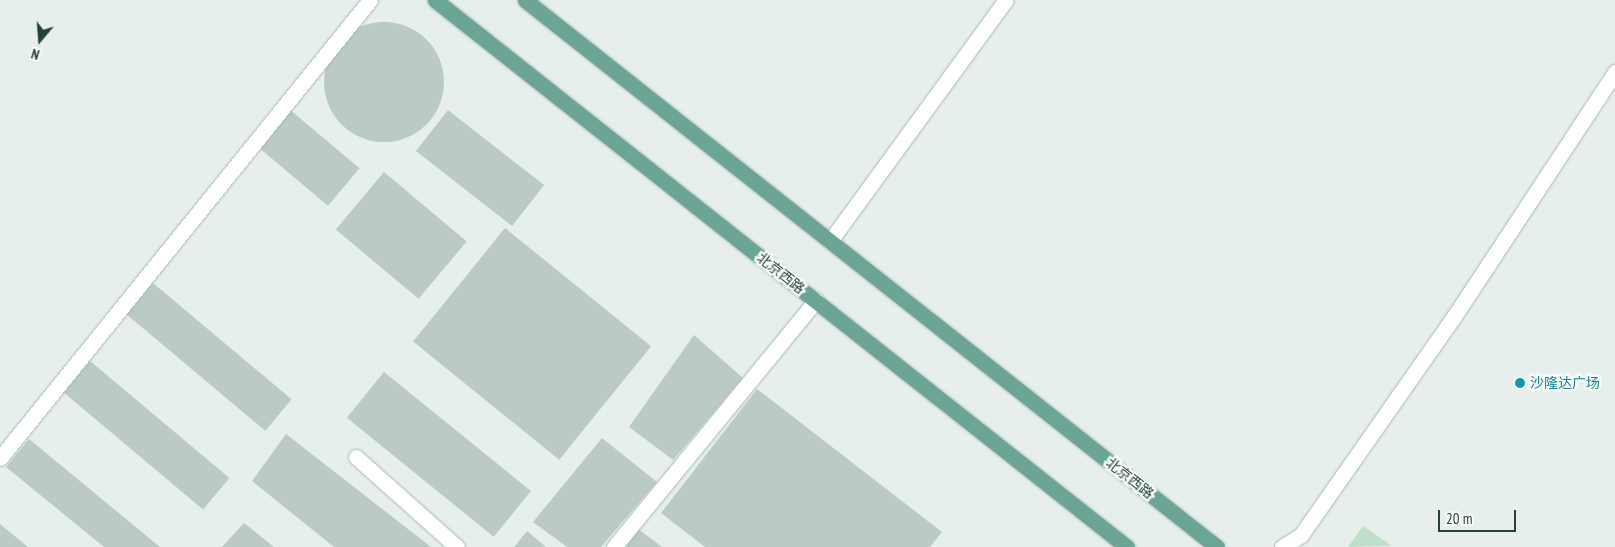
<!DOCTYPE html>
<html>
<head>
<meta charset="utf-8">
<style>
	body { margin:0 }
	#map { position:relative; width:1615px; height:547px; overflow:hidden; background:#e6efeb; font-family:"PT Sans Narrow","Noto Sans SC",sans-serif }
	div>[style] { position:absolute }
	.green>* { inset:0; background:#bfe0c8 }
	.building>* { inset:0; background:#bbcac4; transform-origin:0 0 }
	.round { border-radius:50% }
	.roads { filter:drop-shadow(0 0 1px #a8b8b2) drop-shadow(0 0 1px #a8b8b2) }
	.minor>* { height:15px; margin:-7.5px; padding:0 7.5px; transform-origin:7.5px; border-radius:7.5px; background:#fff }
	.tertiary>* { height:15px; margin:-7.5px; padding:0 7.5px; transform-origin:7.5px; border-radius:7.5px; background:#fff }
	.primary>* { height:15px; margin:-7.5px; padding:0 7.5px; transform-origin:7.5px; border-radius:7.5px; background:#6aa596 }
	.dots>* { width:14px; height:14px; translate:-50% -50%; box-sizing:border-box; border:2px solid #f7fbf9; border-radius:50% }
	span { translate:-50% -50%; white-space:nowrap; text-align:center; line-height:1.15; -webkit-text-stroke:5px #f7fbf9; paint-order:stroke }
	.street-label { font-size:14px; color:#24423a }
	.culture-label { font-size:14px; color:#0d838f }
	.left { translate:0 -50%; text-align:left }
	.north { position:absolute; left:15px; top:15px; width:50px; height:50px; -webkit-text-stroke:4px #f7fbf9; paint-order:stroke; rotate:198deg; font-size:14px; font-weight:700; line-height:20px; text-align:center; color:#24423a }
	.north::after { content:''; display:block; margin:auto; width:18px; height:22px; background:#24423a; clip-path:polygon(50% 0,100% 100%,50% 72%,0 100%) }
	.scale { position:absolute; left:1438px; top:510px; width:78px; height:22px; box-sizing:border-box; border:2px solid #24423a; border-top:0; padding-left:6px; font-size:15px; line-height:18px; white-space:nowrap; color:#24423a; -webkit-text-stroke:4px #f7fbf9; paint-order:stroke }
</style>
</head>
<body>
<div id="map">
	<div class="green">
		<div style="clip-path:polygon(1363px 526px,1392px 546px,1348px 547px)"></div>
	</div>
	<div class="building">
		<div class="round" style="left:324px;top:22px;width:120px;height:120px"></div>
		<div style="left:289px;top:109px;width:92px;height:49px;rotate:40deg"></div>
		<div style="left:448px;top:110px;width:122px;height:52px;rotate:38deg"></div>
		<div style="left:384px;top:172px;width:108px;height:75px;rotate:40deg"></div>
		<div style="left:505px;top:228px;width:188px;height:146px;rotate:39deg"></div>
		<div style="left:153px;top:283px;width:181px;height:41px;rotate:40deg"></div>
		<div style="clip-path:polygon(694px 335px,743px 378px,673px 460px,629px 427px)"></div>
		<div style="left:90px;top:361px;width:182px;height:41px;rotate:40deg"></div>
		<div style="left:384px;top:372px;width:189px;height:59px;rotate:39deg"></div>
		<div style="clip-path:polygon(757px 389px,942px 532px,930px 547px,705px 547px,661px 513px)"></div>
		<div style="clip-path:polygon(286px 434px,431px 547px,334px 547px,252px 481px)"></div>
		<div style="clip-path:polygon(602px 438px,657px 482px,601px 547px,567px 547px,533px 522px)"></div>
		<div style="clip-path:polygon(29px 439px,160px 547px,104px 547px,6px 467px)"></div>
		<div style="clip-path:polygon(244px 523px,274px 547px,222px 547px)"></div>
		<div style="clip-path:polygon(0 524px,28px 547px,0 547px)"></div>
		<div style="clip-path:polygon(637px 528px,662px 547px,621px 547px)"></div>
		<div style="clip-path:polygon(527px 531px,546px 547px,514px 547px)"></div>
	</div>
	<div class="roads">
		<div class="minor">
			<div style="left:830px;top:241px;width:298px;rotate:-53.9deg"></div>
			<div style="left:356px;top:457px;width:135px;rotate:41.7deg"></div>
			<div style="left:0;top:458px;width:589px;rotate:-51.07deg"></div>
			<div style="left:614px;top:547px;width:319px;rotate:-50.7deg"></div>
		</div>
		<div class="tertiary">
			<div style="left:1282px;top:547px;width:22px;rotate:-32deg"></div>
			<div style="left:1301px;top:535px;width:265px;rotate:-55deg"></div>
			<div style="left:1453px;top:318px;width:295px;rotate:-56.6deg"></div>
		</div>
		<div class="primary">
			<div style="left:435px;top:0;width:882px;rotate:38.33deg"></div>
			<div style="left:525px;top:0;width:882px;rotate:38.33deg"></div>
		</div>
	</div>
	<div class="dots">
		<div style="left:1520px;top:383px;background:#0f9aa8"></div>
	</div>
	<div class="street-label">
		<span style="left:781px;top:273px;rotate:38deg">北京西路</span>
		<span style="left:1130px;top:478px;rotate:38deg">北京西路</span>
	</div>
	<div class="culture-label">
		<span class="left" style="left:1530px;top:383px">沙隆达广场</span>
	</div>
	<div class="north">N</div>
	<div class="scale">20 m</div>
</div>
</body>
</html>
